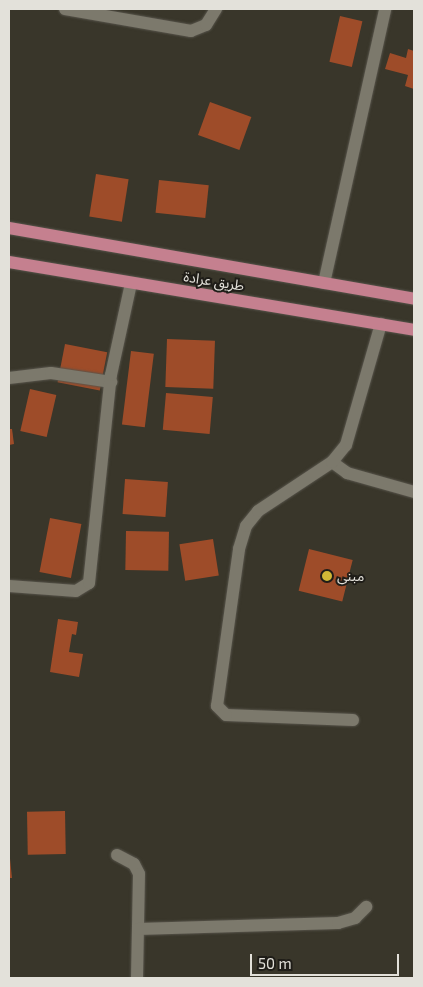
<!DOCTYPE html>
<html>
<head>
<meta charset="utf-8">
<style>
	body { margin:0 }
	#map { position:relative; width:423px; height:987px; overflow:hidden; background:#39362a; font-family:"Exo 2","Noto Sans Arabic",sans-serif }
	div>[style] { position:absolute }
	.building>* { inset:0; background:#9e4c29; transform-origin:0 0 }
	.roads { filter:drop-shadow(0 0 1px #57544b) drop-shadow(0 0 1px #57544b) }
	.street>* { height:12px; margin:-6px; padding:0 6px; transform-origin:6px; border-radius:6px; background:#7c796c }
	.primary>* { height:12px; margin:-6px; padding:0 6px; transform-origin:6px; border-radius:6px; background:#c5808f }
	.dots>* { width:14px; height:14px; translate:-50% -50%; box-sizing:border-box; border:2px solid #1f1d18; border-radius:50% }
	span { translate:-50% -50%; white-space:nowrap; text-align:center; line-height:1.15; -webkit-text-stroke:4px #1f1d18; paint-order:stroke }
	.street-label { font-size:14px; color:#e3e1da }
	.poi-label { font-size:14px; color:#e3e1da }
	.left { translate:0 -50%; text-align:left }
	.frame { position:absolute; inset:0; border:10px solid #e3e1da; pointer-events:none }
	.scale { position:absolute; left:250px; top:954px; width:149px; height:22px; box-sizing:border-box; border:2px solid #e3e1da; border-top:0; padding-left:6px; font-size:15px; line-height:18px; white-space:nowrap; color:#e3e1da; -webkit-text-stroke:4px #1f1d18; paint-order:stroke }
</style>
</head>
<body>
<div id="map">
	<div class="building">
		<div style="left:340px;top:16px;width:23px;height:47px;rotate:13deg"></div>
		<div style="clip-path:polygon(408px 49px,414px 51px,414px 89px,405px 86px,408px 75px,385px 69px,390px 53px,406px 58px)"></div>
		<div style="left:210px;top:102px;width:44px;height:35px;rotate:20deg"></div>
		<div style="left:96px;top:174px;width:33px;height:43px;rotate:9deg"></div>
		<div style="left:159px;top:180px;width:50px;height:33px;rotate:6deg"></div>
		<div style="left:167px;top:339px;width:48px;height:48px;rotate:2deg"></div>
		<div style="left:65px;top:344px;width:43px;height:39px;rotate:11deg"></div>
		<div style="left:131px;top:351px;width:23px;height:74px;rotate:7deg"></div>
		<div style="left:30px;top:389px;width:27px;height:43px;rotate:13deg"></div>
		<div style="left:166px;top:393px;width:47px;height:37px;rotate:5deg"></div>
		<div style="clip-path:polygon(9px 429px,12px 429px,14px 444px,9px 445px)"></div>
		<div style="left:125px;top:479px;width:43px;height:35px;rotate:4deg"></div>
		<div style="left:50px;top:518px;width:32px;height:55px;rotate:11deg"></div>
		<div style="left:126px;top:531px;width:43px;height:39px;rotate:1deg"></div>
		<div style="left:213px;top:539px;width:37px;height:34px;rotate:81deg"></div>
		<div style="left:309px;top:549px;width:45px;height:43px;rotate:14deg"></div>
		<div style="clip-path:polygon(58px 619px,78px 622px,76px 635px,72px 634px,69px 652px,83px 654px,79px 677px,50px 672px)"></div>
		<div style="left:65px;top:811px;width:43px;height:38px;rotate:89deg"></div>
		<div style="clip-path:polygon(9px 849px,12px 878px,9px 878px)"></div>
	</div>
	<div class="roads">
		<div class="street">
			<div style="left:65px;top:9px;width:128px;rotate:9.9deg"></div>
			<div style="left:191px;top:31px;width:16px;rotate:-22deg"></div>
			<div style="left:206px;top:25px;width:19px;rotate:-58deg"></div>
			<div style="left:324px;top:283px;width:281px;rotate:-77.4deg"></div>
			<div style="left:9px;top:378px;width:42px;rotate:-6.8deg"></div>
			<div style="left:51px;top:373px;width:61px;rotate:8.5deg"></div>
			<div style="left:332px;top:462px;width:19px;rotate:36deg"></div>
			<div style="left:347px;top:473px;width:70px;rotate:15.8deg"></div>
			<div style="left:9px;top:586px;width:67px;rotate:4.3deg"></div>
			<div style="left:76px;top:591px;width:15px;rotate:-32deg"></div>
			<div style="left:89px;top:583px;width:209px;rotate:-84deg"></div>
			<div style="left:111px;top:375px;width:94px;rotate:-77.7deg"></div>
			<div style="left:353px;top:720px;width:127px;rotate:-177.7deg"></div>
			<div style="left:226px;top:715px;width:13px;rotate:-135deg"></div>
			<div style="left:217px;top:706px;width:159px;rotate:-82deg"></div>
			<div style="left:239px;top:549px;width:24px;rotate:-73deg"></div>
			<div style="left:246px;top:526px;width:19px;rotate:-51deg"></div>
			<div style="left:258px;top:511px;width:89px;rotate:-33.5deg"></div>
			<div style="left:332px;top:462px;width:22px;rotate:-51deg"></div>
			<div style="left:346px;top:445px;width:126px;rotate:-73.9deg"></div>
			<div style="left:117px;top:855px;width:19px;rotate:28deg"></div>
			<div style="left:134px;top:864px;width:11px;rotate:63deg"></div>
			<div style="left:139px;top:874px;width:104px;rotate:91.1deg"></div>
			<div style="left:138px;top:929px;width:200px;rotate:-1.7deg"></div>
			<div style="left:338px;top:923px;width:18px;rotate:-16deg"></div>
			<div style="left:355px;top:918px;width:16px;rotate:-45deg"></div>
		</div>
		<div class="primary">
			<div style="left:9px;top:228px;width:411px;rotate:9.9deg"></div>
			<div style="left:9px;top:262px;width:411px;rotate:9.5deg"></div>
		</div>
	</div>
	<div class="dots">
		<div style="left:327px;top:576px;background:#d1b736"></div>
	</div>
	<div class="street-label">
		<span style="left:214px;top:281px;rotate:9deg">طريق عرادة</span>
	</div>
	<div class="poi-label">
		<span class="left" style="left:337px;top:576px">مبنى</span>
	</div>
	<div class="frame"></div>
	<div class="scale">50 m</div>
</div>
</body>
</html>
